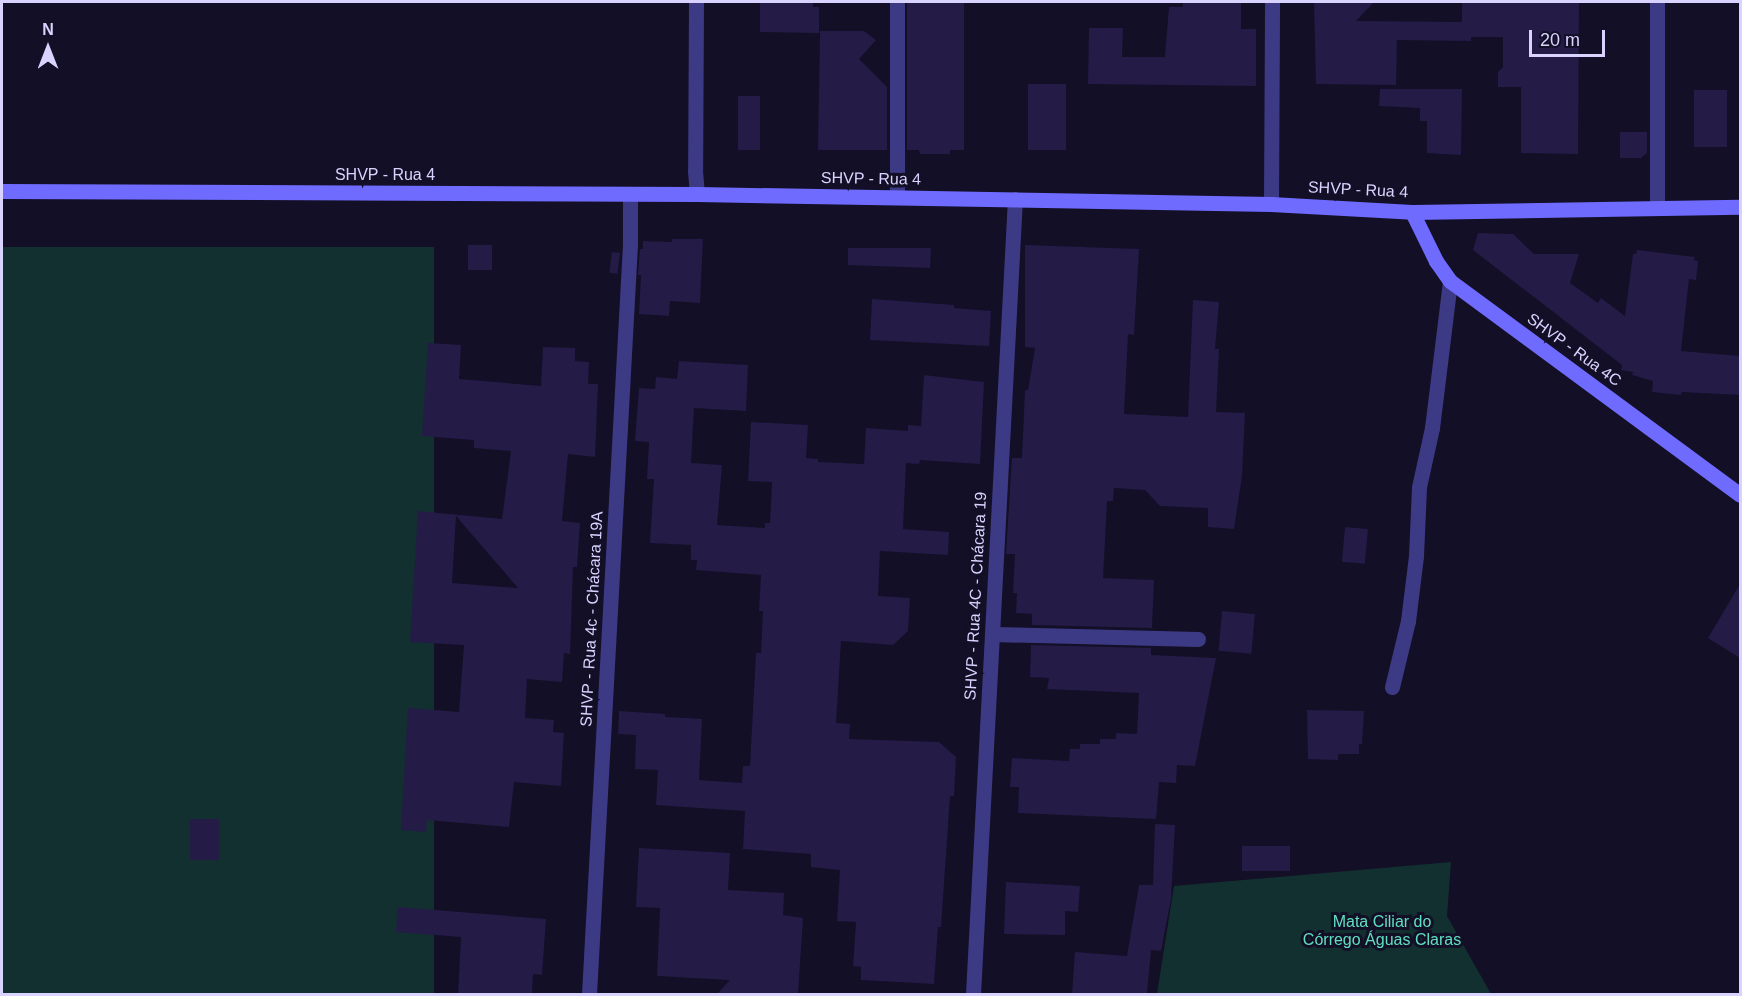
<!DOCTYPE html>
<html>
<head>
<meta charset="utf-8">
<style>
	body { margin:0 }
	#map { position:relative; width:1742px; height:996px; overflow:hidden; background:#130f26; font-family:Arial,sans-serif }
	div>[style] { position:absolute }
	.green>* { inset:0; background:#12302f; transform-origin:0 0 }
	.building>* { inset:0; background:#241b47; transform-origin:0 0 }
	.street>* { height:15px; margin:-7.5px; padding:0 7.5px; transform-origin:7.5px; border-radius:7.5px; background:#3d3a85 }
	.secondary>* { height:15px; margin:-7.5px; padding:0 7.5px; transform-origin:7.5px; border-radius:7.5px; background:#6f6bff }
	span { translate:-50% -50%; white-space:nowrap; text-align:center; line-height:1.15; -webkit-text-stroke:6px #130f26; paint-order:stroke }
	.street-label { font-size:16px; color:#d9d4ff }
	.park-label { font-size:16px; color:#5fe0c0 }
	.frame { position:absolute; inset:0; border:3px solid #d9d4ff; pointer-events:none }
	.north { position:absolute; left:18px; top:18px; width:60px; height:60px; -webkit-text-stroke:4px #130f26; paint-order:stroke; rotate:0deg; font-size:16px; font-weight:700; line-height:24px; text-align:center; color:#d9d4ff }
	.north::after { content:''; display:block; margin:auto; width:21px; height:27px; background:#d9d4ff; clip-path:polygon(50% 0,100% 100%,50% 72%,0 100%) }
	.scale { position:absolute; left:1529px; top:30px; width:76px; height:27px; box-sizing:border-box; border:3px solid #d9d4ff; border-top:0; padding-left:8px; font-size:18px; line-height:21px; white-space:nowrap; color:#d9d4ff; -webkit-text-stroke:4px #130f26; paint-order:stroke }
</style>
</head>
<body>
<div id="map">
	<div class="green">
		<div style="left:2px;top:247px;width:432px;height:747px"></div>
		<div style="clip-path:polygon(1451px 862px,1447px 916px,1491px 994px,1157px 994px,1174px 886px)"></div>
	</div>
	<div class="building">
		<div style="clip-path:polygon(760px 2px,813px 2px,813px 7px,819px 7px,819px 33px,760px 32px)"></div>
		<div style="clip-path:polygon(907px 2px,964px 2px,964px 150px,950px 150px,950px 154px,920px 154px,919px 150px,907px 150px)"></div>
		<div style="clip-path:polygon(1183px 2px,1241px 2px,1241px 29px,1256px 29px,1256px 86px,1088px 84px,1089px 28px,1123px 28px,1122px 57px,1165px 57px,1169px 7px,1183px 7px)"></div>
		<div style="clip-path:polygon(1314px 2px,1374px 2px,1356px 21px,1462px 22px,1462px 2px,1579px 2px,1578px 154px,1521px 153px,1521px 87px,1498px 87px,1498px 72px,1503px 67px,1503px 37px,1471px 37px,1471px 41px,1397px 40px,1396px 85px,1316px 84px)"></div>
		<div style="clip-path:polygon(820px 31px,864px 31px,876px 40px,859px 59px,887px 87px,887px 150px,818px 150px)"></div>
		<div style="left:1028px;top:84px;width:38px;height:66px"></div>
		<div style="clip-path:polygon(1380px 89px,1462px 89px,1461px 155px,1427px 153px,1427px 121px,1420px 121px,1420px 108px,1379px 106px)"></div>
		<div style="left:1694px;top:90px;width:33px;height:57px"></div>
		<div style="left:738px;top:96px;width:22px;height:54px"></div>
		<div style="clip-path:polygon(1620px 132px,1647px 132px,1647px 153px,1641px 158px,1620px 158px)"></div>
		<div style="clip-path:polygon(1478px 233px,1513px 234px,1534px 254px,1579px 254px,1570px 283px,1598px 303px,1601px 298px,1625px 316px,1633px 254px,1636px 254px,1637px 250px,1695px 257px,1694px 260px,1698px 261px,1696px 280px,1689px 279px,1681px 351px,1740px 356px,1740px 395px,1682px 392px,1681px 395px,1652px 392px,1653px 381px,1632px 375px,1633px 372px,1621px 370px,1622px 365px,1473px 250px)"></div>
		<div style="clip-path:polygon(672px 239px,703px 239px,700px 303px,670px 301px,669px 316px,639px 314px,641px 275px,638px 275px,640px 249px,643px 249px,643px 241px,672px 242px)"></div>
		<div style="left:468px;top:245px;width:24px;height:25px"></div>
		<div style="clip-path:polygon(1025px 245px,1139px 249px,1134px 335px,1128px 334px,1124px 414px,1188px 417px,1193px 300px,1219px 302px,1215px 349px,1219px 349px,1216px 412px,1245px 413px,1242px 476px,1234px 529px,1208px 527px,1208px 508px,1160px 506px,1145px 490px,1114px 488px,1113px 501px,1107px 501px,1103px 578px,1154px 580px,1152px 628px,1032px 625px,1032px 614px,1016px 613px,1017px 593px,1013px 593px,1015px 554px,1006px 554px,1012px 458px,1022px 458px,1025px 390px,1028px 390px,1035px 348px,1025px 347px)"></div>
		<div style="clip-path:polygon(848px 248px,931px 248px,930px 268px,848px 265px)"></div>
		<div style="left:612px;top:252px;width:8px;height:21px;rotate:7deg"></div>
		<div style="clip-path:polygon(872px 299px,954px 305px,954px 308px,991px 311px,989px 346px,870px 340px)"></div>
		<div style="clip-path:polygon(evenodd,428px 343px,461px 345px,459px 379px,541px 386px,543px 347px,575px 348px,575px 361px,589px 362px,588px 384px,598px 384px,595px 457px,568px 454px,562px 521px,580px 523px,577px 567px,573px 567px,570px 654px,564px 653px,562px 682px,527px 679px,525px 718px,554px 720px,553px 732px,564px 733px,561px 786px,514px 782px,509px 827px,427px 820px,426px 832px,401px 830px,408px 708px,459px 712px,464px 645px,410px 642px,418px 511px,502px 519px,511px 451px,474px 448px,474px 440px,422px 436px,428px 343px,456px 516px,518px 588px,452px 583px,456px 516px)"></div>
		<div style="clip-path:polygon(679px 361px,748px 365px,746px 411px,694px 408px,691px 463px,722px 465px,717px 525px,765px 528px,765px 523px,770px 523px,772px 482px,748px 481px,751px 422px,808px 425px,806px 458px,818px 459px,818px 462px,864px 464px,866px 428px,908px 431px,908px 425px,921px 426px,924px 375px,984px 382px,980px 464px,920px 460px,919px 464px,906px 463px,903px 529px,949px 532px,948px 555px,880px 551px,878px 596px,910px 598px,908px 631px,893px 645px,841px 641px,836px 723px,850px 724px,849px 739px,939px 742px,956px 757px,954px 796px,950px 796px,941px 927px,938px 927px,934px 984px,861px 980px,861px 967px,853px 966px,856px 922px,837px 921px,840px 870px,811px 867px,811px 854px,743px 849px,745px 811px,656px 805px,658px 770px,635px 769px,636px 735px,618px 734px,619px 711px,665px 714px,665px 717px,702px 719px,699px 780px,742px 783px,743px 766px,750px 766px,756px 653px,761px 653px,763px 611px,759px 611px,761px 575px,696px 570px,697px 560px,691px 560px,691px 545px,650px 543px,654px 479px,647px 479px,649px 442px,635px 441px,639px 388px,655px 389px,656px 377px,677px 379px)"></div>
		<div style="left:1345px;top:527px;width:23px;height:35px;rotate:5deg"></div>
		<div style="clip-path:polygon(1740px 584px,1740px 658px,1708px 638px)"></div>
		<div style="left:1222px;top:611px;width:33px;height:40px;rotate:5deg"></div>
		<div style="clip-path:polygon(1031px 645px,1151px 648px,1151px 655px,1216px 658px,1195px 766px,1177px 765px,1176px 783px,1159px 782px,1156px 819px,1018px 813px,1019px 787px,1010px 787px,1012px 758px,1069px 761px,1070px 749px,1080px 749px,1080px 744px,1100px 744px,1100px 739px,1116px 739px,1116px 733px,1137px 734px,1139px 693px,1047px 689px,1049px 678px,1030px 677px)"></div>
		<div style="clip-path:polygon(1307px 710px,1364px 711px,1362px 744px,1359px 744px,1359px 754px,1338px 754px,1338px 760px,1308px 759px)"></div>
		<div style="left:190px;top:819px;width:29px;height:41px"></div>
		<div style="clip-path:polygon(1155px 824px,1175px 825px,1171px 899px,1161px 951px,1151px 950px,1147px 994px,1072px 994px,1075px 952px,1127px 956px,1139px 885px,1153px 885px)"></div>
		<div style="left:1290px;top:846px;width:25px;height:48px;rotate:90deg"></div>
		<div style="clip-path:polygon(639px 848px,730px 853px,728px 890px,784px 893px,783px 915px,803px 918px,798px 994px,717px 994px,730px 980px,657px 976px,660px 908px,636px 907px)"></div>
		<div style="clip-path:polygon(1006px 882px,1080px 886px,1078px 912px,1065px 911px,1065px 935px,1004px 934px)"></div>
		<div style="clip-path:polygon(398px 907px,546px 919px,542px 975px,533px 974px,532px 994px,458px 994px,461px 937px,396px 932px)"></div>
	</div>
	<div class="street">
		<div style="left:696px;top:2px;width:169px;rotate:90.3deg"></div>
		<div style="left:695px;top:171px;width:23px;rotate:85deg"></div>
		<div style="left:897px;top:197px;width:195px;rotate:-90deg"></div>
		<div style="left:1271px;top:204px;width:202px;rotate:-89.7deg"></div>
		<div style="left:1657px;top:206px;width:204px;rotate:-90deg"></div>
		<div style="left:992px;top:634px;width:206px;rotate:1.4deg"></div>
		<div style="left:1392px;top:687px;width:68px;rotate:-76.4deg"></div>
		<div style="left:1408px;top:621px;width:65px;rotate:-83deg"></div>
		<div style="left:1416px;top:556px;width:69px;rotate:-87.5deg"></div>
		<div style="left:1419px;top:487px;width:60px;rotate:-77.6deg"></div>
		<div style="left:1432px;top:428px;width:148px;rotate:-83deg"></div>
		<div style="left:589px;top:994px;width:750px;rotate:-86.87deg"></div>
		<div style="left:630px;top:245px;width:51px;rotate:-90deg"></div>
		<div style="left:973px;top:994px;width:796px;rotate:-86.98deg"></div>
	</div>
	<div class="secondary">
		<div style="left:2px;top:191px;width:695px;rotate:0.25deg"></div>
		<div style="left:697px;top:194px;width:574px;rotate:1deg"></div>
		<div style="left:1271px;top:204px;width:141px;rotate:3.2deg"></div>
		<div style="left:1412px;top:212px;width:328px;rotate:-0.9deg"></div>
		<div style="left:1412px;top:212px;width:55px;rotate:63.9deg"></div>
		<div style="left:1436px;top:261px;width:24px;rotate:55deg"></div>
		<div style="left:1450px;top:281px;width:360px;rotate:36.4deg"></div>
	</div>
	<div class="street-label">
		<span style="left:385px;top:175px">SHVP - Rua 4</span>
		<span style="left:871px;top:179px;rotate:1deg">SHVP - Rua 4</span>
		<span style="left:1358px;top:190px;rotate:3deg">SHVP - Rua 4</span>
		<span style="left:1574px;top:350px;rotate:36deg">SHVP - Rua 4C</span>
		<span style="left:976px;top:596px;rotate:-87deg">SHVP - Rua 4C - Chácara 19</span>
		<span style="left:592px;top:619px;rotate:-87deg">SHVP - Rua 4c - Chácara 19A</span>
	</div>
	<div class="park-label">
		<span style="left:1382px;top:931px">Mata Ciliar do<br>Córrego Águas Claras</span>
	</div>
	<div class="frame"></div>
	<div class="north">N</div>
	<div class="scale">20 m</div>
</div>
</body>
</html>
